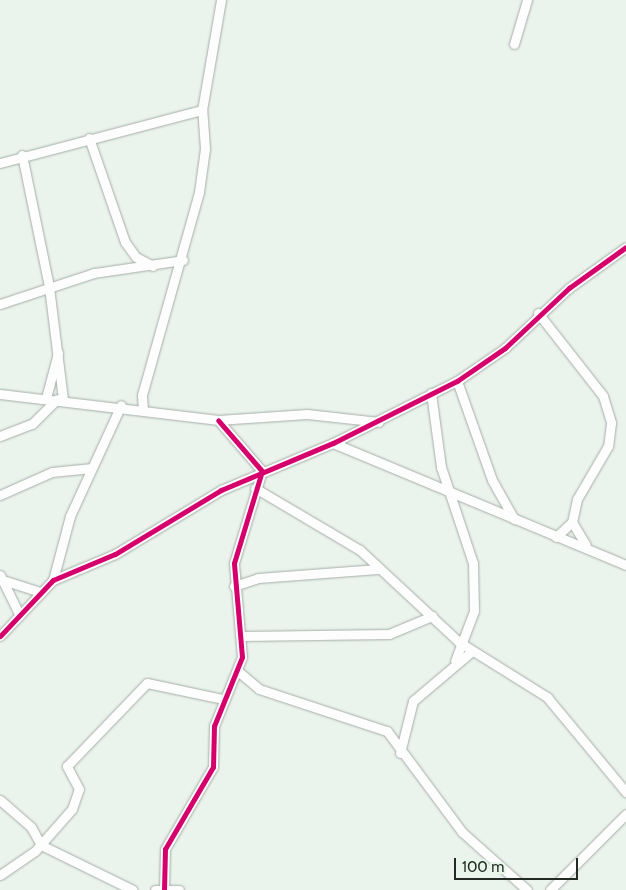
<!DOCTYPE html>
<html>
<head>
<meta charset="utf-8">
<style>
	body { margin:0 }
	#map { position:relative; width:626px; height:890px; overflow:hidden; background:#eaf3ec; font-family:Cabin,sans-serif }
	div>[style] { position:absolute }
	.roads { filter:drop-shadow(0 0 1px #a6ada8) drop-shadow(0 0 1px #a6ada8) }
	.street>* { height:9px; margin:-4.5px; padding:0 4.5px; transform-origin:4.5px; border-radius:4.5px; background:#fcfdfc }
	.cycleway>* { height:5px; margin:-2.5px; padding:0 2.5px; transform-origin:2.5px; border-radius:2.5px; background:#d6006c }
	span { translate:-50% -50%; white-space:nowrap; text-align:center; line-height:1.15; -webkit-text-stroke:5px #e6f7e9; paint-order:stroke }
	.scale { position:absolute; left:454px; top:858px; width:124px; height:22px; box-sizing:border-box; border:2px solid #232a24; border-top:0; padding-left:6px; font-size:15px; line-height:18px; white-space:nowrap; color:#232a24; -webkit-text-stroke:4px #e6f7e9; paint-order:stroke }
</style>
</head>
<body>
<div id="map">
	<div class="roads">
		<div class="street">
			<div style="left:514px;top:44px;width:46px;rotate:-73.5deg"></div>
			<div style="left:89px;top:138px;width:110px;rotate:70.9deg"></div>
			<div style="left:125px;top:242px;width:19px;rotate:54deg"></div>
			<div style="left:136px;top:257px;width:19px;rotate:28deg"></div>
			<div style="left:22px;top:155px;width:135px;rotate:78.4deg"></div>
			<div style="left:49px;top:287px;width:113px;rotate:82.9deg"></div>
			<div style="left:0;top:163px;width:209px;rotate:-14.7deg"></div>
			<div style="left:0;top:304px;width:99px;rotate:-18.3deg"></div>
			<div style="left:94px;top:273px;width:90px;rotate:-8.3deg"></div>
			<div style="left:538px;top:313px;width:105px;rotate:51.9deg"></div>
			<div style="left:603px;top:396px;width:28px;rotate:73deg"></div>
			<div style="left:611px;top:423px;width:23px;rotate:97deg"></div>
			<div style="left:608px;top:446px;width:61px;rotate:120.3deg"></div>
			<div style="left:577px;top:499px;width:24px;rotate:102deg"></div>
			<div style="left:572px;top:522px;width:22px;rotate:137deg"></div>
			<div style="left:457px;top:381px;width:105px;rotate:70.5deg"></div>
			<div style="left:492px;top:480px;width:45px;rotate:60.6deg"></div>
			<div style="left:431px;top:393px;width:75px;rotate:82.3deg"></div>
			<div style="left:441px;top:467px;width:101px;rotate:71.6deg"></div>
			<div style="left:473px;top:563px;width:48px;rotate:88.8deg"></div>
			<div style="left:474px;top:611px;width:53px;rotate:110.8deg"></div>
			<div style="left:0;top:394px;width:220px;rotate:6.8deg"></div>
			<div style="left:218px;top:420px;width:89px;rotate:-3.9deg"></div>
			<div style="left:307px;top:414px;width:72px;rotate:6.3deg"></div>
			<div style="left:46px;top:398px;width:47px;rotate:-75.1deg"></div>
			<div style="left:143px;top:410px;width:15px;rotate:-94deg"></div>
			<div style="left:142px;top:395px;width:211px;rotate:-74.3deg"></div>
			<div style="left:199px;top:192px;width:43px;rotate:-82.1deg"></div>
			<div style="left:205px;top:149px;width:39px;rotate:-94deg"></div>
			<div style="left:202px;top:110px;width:112px;rotate:-80.2deg"></div>
			<div style="left:0;top:436px;width:34px;rotate:-21deg"></div>
			<div style="left:32px;top:424px;width:35px;rotate:-45deg"></div>
			<div style="left:333px;top:443px;width:317px;rotate:22.6deg"></div>
			<div style="left:255px;top:488px;width:122px;rotate:30.6deg"></div>
			<div style="left:360px;top:550px;width:135px;rotate:42.9deg"></div>
			<div style="left:459px;top:642px;width:104px;rotate:32deg"></div>
			<div style="left:547px;top:697px;width:124px;rotate:50.3deg"></div>
			<div style="left:0;top:495px;width:57px;rotate:-23.9deg"></div>
			<div style="left:52px;top:472px;width:40px;rotate:-5.7deg"></div>
			<div style="left:572px;top:522px;width:27px;rotate:59deg"></div>
			<div style="left:0;top:575px;width:43px;rotate:64deg"></div>
			<div style="left:53px;top:580px;width:66px;rotate:-75.1deg"></div>
			<div style="left:70px;top:516px;width:122px;rotate:-65.3deg"></div>
			<div style="left:6px;top:581px;width:35px;rotate:18deg"></div>
			<div style="left:234px;top:586px;width:25px;rotate:-18deg"></div>
			<div style="left:258px;top:578px;width:120px;rotate:-4.3deg"></div>
			<div style="left:0;top:636px;width:77px;rotate:-46.6deg"></div>
			<div style="left:53px;top:580px;width:67px;rotate:-22.8deg"></div>
			<div style="left:115px;top:554px;width:124px;rotate:-31.1deg"></div>
			<div style="left:221px;top:490px;width:121px;rotate:-22.8deg"></div>
			<div style="left:333px;top:443px;width:139px;rotate:-26.6deg"></div>
			<div style="left:457px;top:381px;width:58px;rotate:-34.5deg"></div>
			<div style="left:505px;top:348px;width:88px;rotate:-43.2deg"></div>
			<div style="left:569px;top:288px;width:70px;rotate:-35.7deg"></div>
			<div style="left:243px;top:636px;width:146px;rotate:-0.8deg"></div>
			<div style="left:389px;top:634px;width:47px;rotate:-22.7deg"></div>
			<div style="left:239px;top:672px;width:26px;rotate:40deg"></div>
			<div style="left:259px;top:689px;width:135px;rotate:18.2deg"></div>
			<div style="left:387px;top:731px;width:126px;rotate:53.4deg"></div>
			<div style="left:462px;top:832px;width:87px;rotate:41.7deg"></div>
			<div style="left:400px;top:753px;width:54px;rotate:-76deg"></div>
			<div style="left:413px;top:701px;width:77px;rotate:-40.3deg"></div>
			<div style="left:0;top:800px;width:41px;rotate:41.1deg"></div>
			<div style="left:31px;top:827px;width:21px;rotate:61deg"></div>
			<div style="left:41px;top:845px;width:102px;rotate:26.1deg"></div>
			<div style="left:0;top:875px;width:42px;rotate:-34.4deg"></div>
			<div style="left:35px;top:851px;width:56px;rotate:-48.6deg"></div>
			<div style="left:72px;top:809px;width:21px;rotate:-71deg"></div>
			<div style="left:79px;top:789px;width:26px;rotate:-118deg"></div>
			<div style="left:67px;top:766px;width:115px;rotate:-46.1deg"></div>
			<div style="left:147px;top:683px;width:78px;rotate:11.9deg"></div>
			<div style="left:155px;top:890px;width:24px"></div>
			<div style="left:164px;top:890px;width:41px;rotate:-88.6deg"></div>
			<div style="left:165px;top:849px;width:95px;rotate:-59.7deg"></div>
			<div style="left:213px;top:767px;width:41px;rotate:-88.6deg"></div>
			<div style="left:214px;top:726px;width:74px;rotate:-67.9deg"></div>
			<div style="left:242px;top:657px;width:94px;rotate:-94.9deg"></div>
			<div style="left:234px;top:563px;width:96px;rotate:-73.1deg"></div>
			<div style="left:262px;top:471px;width:67px;rotate:-130.8deg"></div>
			<div style="left:550px;top:890px;width:107px;rotate:-45deg"></div>
		</div>
	</div>
	<div class="cycleway">
		<div style="left:0;top:636px;width:77px;rotate:-46.6deg"></div>
		<div style="left:53px;top:580px;width:67px;rotate:-22.8deg"></div>
		<div style="left:115px;top:554px;width:124px;rotate:-31.1deg"></div>
		<div style="left:221px;top:490px;width:121px;rotate:-22.8deg"></div>
		<div style="left:333px;top:443px;width:139px;rotate:-26.6deg"></div>
		<div style="left:457px;top:381px;width:58px;rotate:-34.5deg"></div>
		<div style="left:505px;top:348px;width:88px;rotate:-43.2deg"></div>
		<div style="left:569px;top:288px;width:70px;rotate:-35.7deg"></div>
		<div style="left:164px;top:890px;width:41px;rotate:-88.6deg"></div>
		<div style="left:165px;top:849px;width:95px;rotate:-59.7deg"></div>
		<div style="left:213px;top:767px;width:41px;rotate:-88.6deg"></div>
		<div style="left:214px;top:726px;width:74px;rotate:-67.9deg"></div>
		<div style="left:242px;top:657px;width:94px;rotate:-94.9deg"></div>
		<div style="left:234px;top:563px;width:96px;rotate:-73.1deg"></div>
		<div style="left:262px;top:471px;width:67px;rotate:-130.8deg"></div>
	</div>
	<div class="scale">100 m</div>
</div>
</body>
</html>
